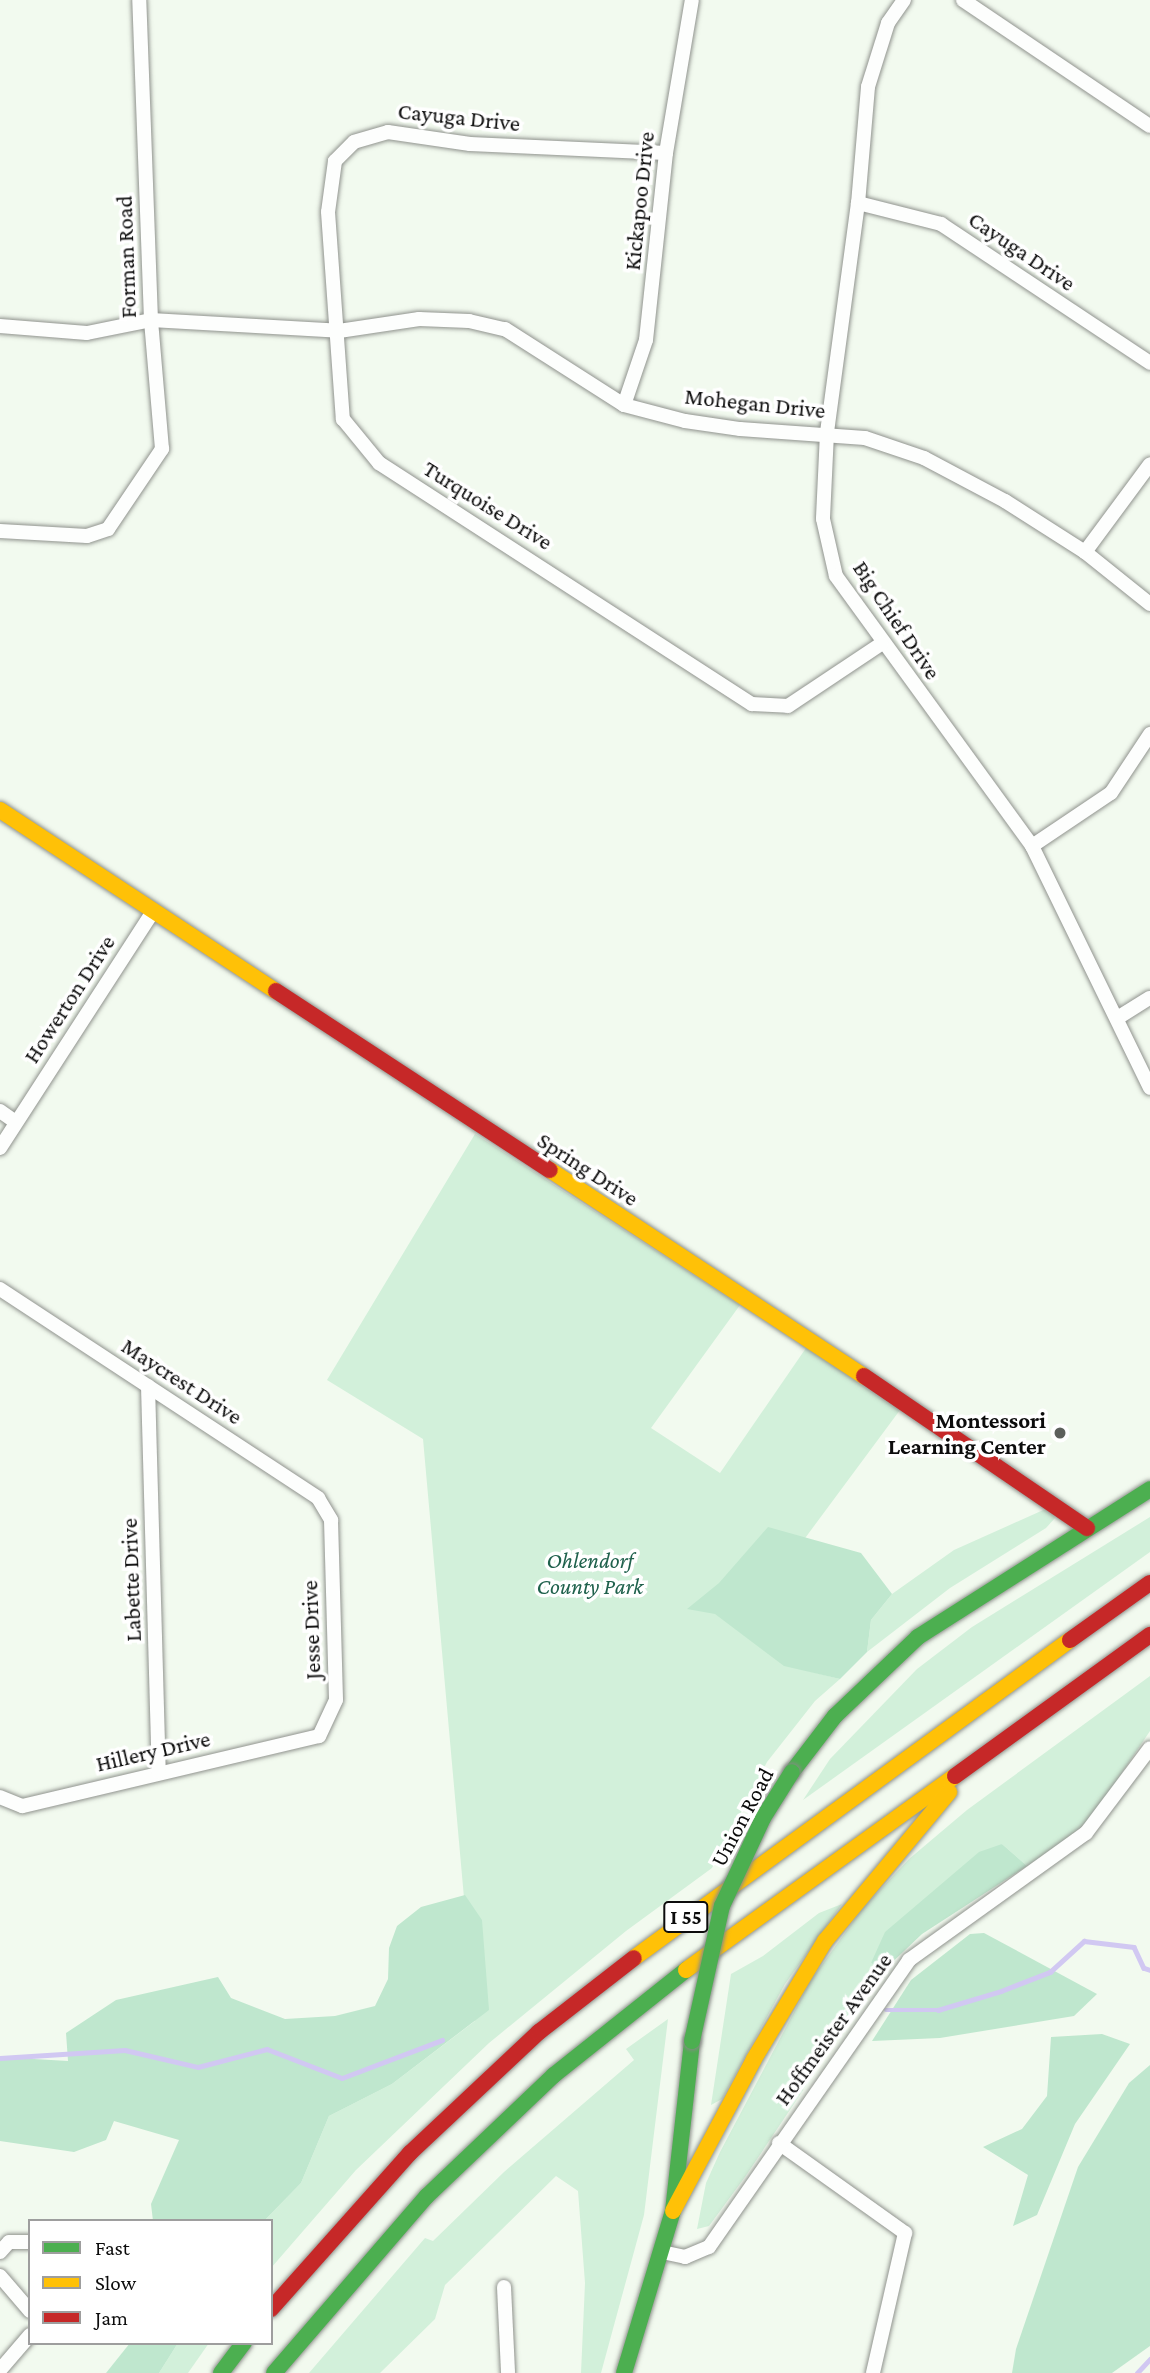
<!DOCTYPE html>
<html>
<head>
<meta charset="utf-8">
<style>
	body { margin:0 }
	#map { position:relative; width:1150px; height:2373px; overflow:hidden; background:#f2faef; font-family:"Crimson Pro",serif }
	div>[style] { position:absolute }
	.green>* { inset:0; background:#d2f0da }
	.forest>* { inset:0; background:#bfe7ce }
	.stream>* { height:4.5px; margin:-2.25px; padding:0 2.25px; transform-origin:2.25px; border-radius:2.25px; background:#d1c8f2 }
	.roads { filter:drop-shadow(0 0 2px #90938e) drop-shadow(0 0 2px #90938e) }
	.street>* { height:14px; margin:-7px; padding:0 7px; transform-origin:7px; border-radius:7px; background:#fdfefd }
	.fast>* { height:16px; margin:-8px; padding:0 8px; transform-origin:8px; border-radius:8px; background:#4caf50 }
	.slow>* { height:16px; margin:-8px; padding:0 8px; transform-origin:8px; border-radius:8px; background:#ffc107 }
	.jam>* { height:16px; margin:-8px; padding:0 8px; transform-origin:8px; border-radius:8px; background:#c62828 }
	.bridges { filter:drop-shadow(0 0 2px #868a85) drop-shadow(0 0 2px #868a85) }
	.fast-bridge>* { height:16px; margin:-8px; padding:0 8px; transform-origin:8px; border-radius:8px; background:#4caf50 }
	.dots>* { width:19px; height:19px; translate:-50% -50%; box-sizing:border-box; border:4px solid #fff; border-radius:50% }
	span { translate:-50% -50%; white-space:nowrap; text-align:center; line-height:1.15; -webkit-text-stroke:7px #fff; paint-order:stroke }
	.shield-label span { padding:2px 5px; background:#fff; border:2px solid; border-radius:5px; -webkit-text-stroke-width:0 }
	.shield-label { font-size:21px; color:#0c0c0c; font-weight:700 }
	.street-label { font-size:23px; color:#0c0c0c }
	.poi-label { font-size:23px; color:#0c0c0c; font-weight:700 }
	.right { translate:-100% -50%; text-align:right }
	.park-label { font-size:23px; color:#1f614c; font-style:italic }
	.legend { position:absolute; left:28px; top:2219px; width:245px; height:126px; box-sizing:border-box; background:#fff; border:2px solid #9e9e9e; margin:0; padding:9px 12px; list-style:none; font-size:21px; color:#0c0c0c }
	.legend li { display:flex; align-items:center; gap:14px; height:35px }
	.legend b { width:35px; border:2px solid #9e9e9e }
</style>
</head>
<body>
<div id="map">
	<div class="green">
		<div style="clip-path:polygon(475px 1134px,740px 1305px,651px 1428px,720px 1473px,806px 1348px,900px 1410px,737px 1630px,784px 1665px,840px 1679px,815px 1701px,767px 1762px,712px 1868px,626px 1931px,489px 2043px,356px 2170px,271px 2268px,271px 2221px,264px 2221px,301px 2183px,329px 2116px,392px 2084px,475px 2021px,423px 1439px,327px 1380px)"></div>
		<div style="clip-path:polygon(1050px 1507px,1055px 1518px,1046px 1528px,950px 1588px,867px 1652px,871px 1620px,892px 1594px,954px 1550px)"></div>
		<div style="clip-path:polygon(1150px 1517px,1150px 1552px,803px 1800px,830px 1759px,917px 1669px,972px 1627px)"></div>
		<div style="clip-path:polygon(1150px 1676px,1150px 1731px,1093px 1816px,1067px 1841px,1027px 1866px,1002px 1844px,871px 1963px,883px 1971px,745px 2177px,709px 2226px,697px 2229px,706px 2183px,720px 2152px,811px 1980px,863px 1908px,909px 1859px,967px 1810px)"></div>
		<div style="clip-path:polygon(842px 1904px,785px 1984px,722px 2099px,711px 2105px,731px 1974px,763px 1956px,819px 1913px)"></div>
		<div style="clip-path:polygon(668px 2019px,644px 2215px,601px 2373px,581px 2373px,585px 2283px,578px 2191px,556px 2176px,445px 2285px,435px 2319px,380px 2373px,309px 2373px,425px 2238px,433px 2241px,504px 2172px,634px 2060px,626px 2049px)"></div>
		<div style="clip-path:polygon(178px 2343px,209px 2343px,188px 2373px,159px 2373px)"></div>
	</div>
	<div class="forest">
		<div style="clip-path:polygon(768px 1527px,861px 1553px,892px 1594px,871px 1620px,867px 1652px,840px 1679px,784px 1666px,715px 1614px,687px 1609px,719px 1583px)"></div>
		<div style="clip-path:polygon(1002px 1844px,1027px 1866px,922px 1934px,883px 1971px,871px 1963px,885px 1932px,979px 1852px)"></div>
		<div style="clip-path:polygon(465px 1895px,482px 1920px,489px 2010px,392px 2084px,329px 2116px,301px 2183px,264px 2221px,153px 2221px,151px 2204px,179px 2140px,114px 2121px,106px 2140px,74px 2152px,0 2141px,0 2057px,68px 2061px,66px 2033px,116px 2000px,218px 1977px,231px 1998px,285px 2019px,335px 2016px,375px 2006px,388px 1979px,389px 1948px,397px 1926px,421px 1907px)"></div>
		<div style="clip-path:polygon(984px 1933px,1097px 1994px,1074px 2016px,940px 2038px,872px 2041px,911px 1980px,970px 1934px)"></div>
		<div style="clip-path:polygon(1102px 2034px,1130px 2044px,1075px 2124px,1037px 2215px,1013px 2226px,1028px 2175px,983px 2147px,1022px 2129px,1047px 2096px,1051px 2037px)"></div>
		<div style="clip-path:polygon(1150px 2065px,1150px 2346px,1112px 2373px,1012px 2373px,1016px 2349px,1078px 2167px,1129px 2083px)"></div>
		<div style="clip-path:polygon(130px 2343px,178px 2343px,159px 2373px,106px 2373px)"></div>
	</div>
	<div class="stream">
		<div style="left:886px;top:2010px;width:52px"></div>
		<div style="left:938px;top:2010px;width:66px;rotate:-16.8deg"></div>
		<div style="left:1001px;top:1991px;width:53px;rotate:-21.2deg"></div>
		<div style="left:1050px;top:1972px;width:46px;rotate:-42.4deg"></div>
		<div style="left:1084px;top:1941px;width:50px;rotate:6.8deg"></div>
		<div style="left:1134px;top:1947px;width:23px;rotate:65deg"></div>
		<div style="left:1144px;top:1968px;width:6px;rotate:18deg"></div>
		<div style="left:0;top:2058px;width:125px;rotate:-3.7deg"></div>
		<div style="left:125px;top:2050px;width:75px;rotate:13.1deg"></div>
		<div style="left:198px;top:2067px;width:71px;rotate:-14.6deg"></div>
		<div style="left:267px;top:2049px;width:80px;rotate:21.1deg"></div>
		<div style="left:342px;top:2078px;width:107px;rotate:-20.8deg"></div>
		<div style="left:1137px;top:2373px;width:19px;rotate:-47deg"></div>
	</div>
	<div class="roads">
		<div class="street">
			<div style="left:904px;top:0;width:28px;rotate:125deg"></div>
			<div style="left:888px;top:23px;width:67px;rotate:107.4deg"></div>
			<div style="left:868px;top:87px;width:116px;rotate:94.9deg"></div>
			<div style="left:858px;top:203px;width:232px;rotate:97.7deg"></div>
			<div style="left:827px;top:433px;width:86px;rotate:92.7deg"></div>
			<div style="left:823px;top:519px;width:58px;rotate:77.2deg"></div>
			<div style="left:836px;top:576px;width:334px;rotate:54deg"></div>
			<div style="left:1032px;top:846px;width:269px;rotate:64deg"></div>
			<div style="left:963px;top:0;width:225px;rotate:34deg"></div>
			<div style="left:666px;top:153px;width:196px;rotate:-177.4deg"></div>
			<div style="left:470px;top:144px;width:83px;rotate:-171.7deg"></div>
			<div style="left:388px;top:132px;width:35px;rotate:164deg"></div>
			<div style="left:354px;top:142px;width:27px;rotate:135deg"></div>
			<div style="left:335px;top:161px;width:51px;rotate:97.8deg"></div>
			<div style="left:328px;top:212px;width:208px;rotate:85.9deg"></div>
			<div style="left:343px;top:419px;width:57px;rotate:50.7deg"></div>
			<div style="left:379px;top:463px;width:444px;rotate:32.9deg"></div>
			<div style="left:752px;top:704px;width:36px;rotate:3deg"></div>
			<div style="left:788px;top:706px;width:112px;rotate:-33.7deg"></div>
			<div style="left:858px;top:203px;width:86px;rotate:14.2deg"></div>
			<div style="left:941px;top:224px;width:251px;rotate:33.6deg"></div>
			<div style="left:0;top:326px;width:87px;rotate:4.6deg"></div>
			<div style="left:87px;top:333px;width:65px;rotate:-11.5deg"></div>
			<div style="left:151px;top:320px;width:188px;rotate:3.3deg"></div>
			<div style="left:339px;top:331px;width:81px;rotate:-8.5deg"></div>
			<div style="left:419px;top:319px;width:50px;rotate:2.3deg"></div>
			<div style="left:469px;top:321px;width:37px;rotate:13deg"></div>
			<div style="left:505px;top:329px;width:141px;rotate:32.6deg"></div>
			<div style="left:624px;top:405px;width:63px;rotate:14.7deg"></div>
			<div style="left:685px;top:421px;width:56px;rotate:8.3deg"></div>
			<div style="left:740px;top:429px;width:125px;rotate:4.1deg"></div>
			<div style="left:865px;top:438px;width:62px;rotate:18.7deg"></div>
			<div style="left:924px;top:458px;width:92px;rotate:28deg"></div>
			<div style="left:1005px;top:501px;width:95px;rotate:32.5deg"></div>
			<div style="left:1085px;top:552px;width:83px;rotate:38.7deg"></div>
			<div style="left:624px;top:405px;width:69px;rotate:-71.3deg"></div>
			<div style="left:646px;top:340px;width:188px;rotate:-83.9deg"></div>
			<div style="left:666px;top:153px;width:155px;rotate:-80.4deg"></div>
			<div style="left:0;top:531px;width:87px;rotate:3.3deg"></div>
			<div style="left:87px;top:536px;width:22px;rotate:-18deg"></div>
			<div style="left:108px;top:529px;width:97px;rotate:-56deg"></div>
			<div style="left:162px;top:449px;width:129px;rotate:-94.9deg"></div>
			<div style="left:151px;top:320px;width:320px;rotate:-92.1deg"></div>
			<div style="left:1085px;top:552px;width:109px;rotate:-53.5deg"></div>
			<div style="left:1032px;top:846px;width:95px;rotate:-33.9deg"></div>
			<div style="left:1111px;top:793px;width:71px;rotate:-56.5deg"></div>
			<div style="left:1119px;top:1017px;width:36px;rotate:-32deg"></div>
			<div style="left:0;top:1111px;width:19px;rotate:35deg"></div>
			<div style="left:0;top:1148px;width:283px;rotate:-57.1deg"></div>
			<div style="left:0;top:1289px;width:381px;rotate:33.3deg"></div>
			<div style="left:318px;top:1498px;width:26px;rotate:59deg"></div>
			<div style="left:331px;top:1520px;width:180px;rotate:88.4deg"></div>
			<div style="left:336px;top:1700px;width:40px;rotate:115deg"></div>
			<div style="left:319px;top:1736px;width:305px;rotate:166.7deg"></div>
			<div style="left:22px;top:1806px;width:24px;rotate:-158deg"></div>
			<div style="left:148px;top:1386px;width:386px;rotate:88.4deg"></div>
			<div style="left:779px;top:2143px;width:155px;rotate:35.5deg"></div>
			<div style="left:905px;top:2233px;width:144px;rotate:102.9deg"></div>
			<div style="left:0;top:2252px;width:13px;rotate:-48deg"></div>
			<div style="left:9px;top:2242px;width:21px"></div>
			<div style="left:662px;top:2252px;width:24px;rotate:12deg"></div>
			<div style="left:685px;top:2257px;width:26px;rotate:-23deg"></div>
			<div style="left:709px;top:2247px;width:350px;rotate:-55.1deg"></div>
			<div style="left:909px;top:1960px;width:218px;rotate:-35.7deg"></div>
			<div style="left:1086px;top:1833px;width:106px;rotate:-53deg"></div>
			<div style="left:0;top:2276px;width:46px;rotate:49.4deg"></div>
			<div style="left:504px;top:2287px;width:86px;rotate:87.3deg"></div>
			<div style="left:0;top:2370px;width:46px;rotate:-49.4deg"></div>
		</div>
		<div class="fast">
			<div style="left:792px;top:1772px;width:71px;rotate:-52.5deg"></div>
			<div style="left:835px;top:1716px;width:115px;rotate:-43.6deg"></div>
			<div style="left:918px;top:1637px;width:275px;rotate:-32.5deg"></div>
			<div style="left:221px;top:2373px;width:38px;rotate:-53deg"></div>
			<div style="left:274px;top:2373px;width:234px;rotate:-49.2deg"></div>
			<div style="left:427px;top:2196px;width:175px;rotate:-43.6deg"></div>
			<div style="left:554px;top:2075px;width:169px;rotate:-38.5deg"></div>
			<div style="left:624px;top:2373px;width:169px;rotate:-73.2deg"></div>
			<div style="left:673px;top:2211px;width:171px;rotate:-83.6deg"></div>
		</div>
		<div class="slow">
			<div style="left:0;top:810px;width:330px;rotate:33.3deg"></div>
			<div style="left:550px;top:1170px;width:376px;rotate:33.3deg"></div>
			<div style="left:634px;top:1958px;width:540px;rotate:-36.11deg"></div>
			<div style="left:686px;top:1970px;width:332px;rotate:-35.8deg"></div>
			<div style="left:673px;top:2211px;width:172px;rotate:-61.9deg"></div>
			<div style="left:754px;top:2059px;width:138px;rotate:-59deg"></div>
			<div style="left:825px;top:1941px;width:194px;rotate:-50.2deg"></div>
		</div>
		<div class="jam">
			<div style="left:276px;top:991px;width:327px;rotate:33.2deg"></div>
			<div style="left:864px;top:1376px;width:270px;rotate:34.3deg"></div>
			<div style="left:1070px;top:1640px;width:98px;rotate:-35.5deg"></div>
			<div style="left:955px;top:1776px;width:241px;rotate:-35.9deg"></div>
			<div style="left:271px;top:2309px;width:209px;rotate:-48.3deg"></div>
			<div style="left:410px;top:2153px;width:177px;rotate:-43.2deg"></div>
			<div style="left:539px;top:2032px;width:120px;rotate:-37.9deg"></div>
		</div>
	</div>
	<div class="bridges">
		<div class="fast-bridge">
			<div style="left:692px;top:2041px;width:138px;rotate:-77.5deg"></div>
			<div style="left:722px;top:1906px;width:97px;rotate:-65deg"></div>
			<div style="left:763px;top:1818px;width:54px;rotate:-57.8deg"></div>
		</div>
	</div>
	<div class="dots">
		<div style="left:1060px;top:1433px;background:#5c5f5b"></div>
	</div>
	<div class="shield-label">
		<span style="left:686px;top:1917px">I 55</span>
	</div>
	<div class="street-label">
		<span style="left:459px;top:117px;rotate:6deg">Cayuga Drive</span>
		<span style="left:639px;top:201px;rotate:-84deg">Kickapoo Drive</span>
		<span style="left:1022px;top:251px;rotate:34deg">Cayuga Drive</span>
		<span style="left:126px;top:257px;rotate:-92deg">Forman Road</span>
		<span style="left:755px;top:403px;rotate:6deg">Mohegan Drive</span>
		<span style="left:488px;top:505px;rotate:32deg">Turquoise Drive</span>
		<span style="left:897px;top:620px;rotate:56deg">Big Chief Drive</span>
		<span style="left:69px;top:999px;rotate:-57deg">Howerton Drive</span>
		<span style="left:588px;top:1169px;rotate:33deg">Spring Drive</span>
		<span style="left:182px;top:1381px;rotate:33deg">Maycrest Drive</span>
		<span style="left:131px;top:1580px;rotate:-92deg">Labette Drive</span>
		<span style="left:311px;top:1630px;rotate:-92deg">Jesse Drive</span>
		<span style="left:153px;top:1751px;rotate:-13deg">Hillery Drive</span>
		<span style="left:742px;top:1817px;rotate:-62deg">Union Road</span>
		<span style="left:833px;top:2029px;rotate:-54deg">Hoffmeister Avenue</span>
	</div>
	<div class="poi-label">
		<span class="right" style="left:1046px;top:1433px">Montessori<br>Learning Center</span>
	</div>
	<div class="park-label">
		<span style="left:590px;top:1573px">Ohlendorf<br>County Park</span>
	</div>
	<ul class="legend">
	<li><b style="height:9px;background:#4caf50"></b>Fast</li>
	<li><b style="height:9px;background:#ffc107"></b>Slow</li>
	<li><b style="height:9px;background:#c62828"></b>Jam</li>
	</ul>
</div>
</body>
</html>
